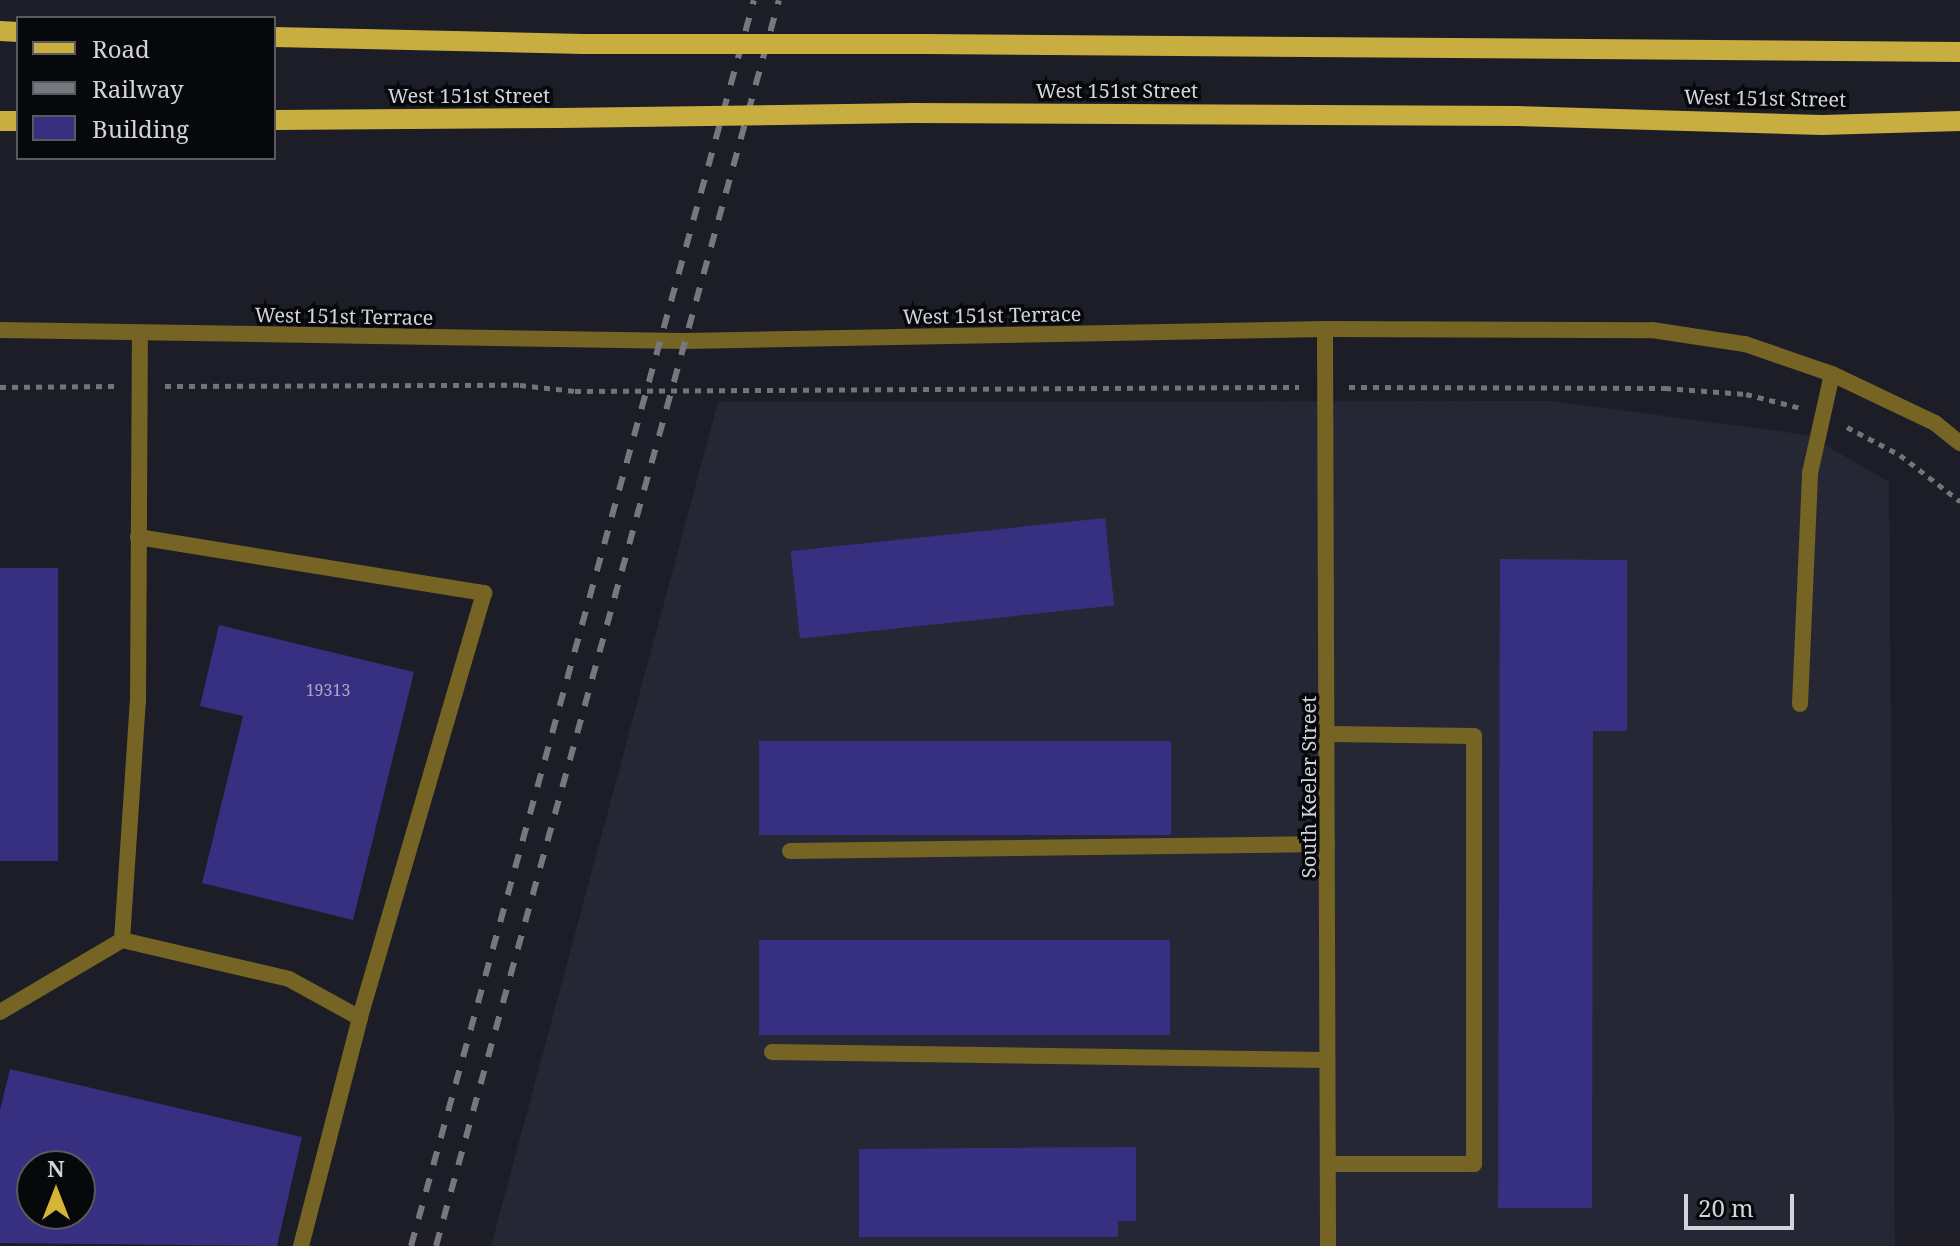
<!DOCTYPE html>
<html>
<head>
<meta charset="utf-8">
<style>
	body { margin:0 }
	#map { position:relative; width:1960px; height:1246px; overflow:hidden; background:#1c1d26; font-family:"Noto Serif",serif }
	div>[style] { position:absolute }
	.built>* { inset:0; background:#262734 }
	.building>* { inset:0; background:#372f7f; transform-origin:0 0 }
	.path>* { height:5px; margin-top:-2.5px; transform-origin:0; background:repeating-linear-gradient(90deg,#72737b 0 6px,transparent 0 12px) }
	.service>* { height:16px; margin:-8px; padding:0 8px; transform-origin:8px; border-radius:8px; background:#756424 }
	.minor>* { height:16px; margin:-8px; padding:0 8px; transform-origin:8px; border-radius:8px; background:#756424 }
	.tertiary>* { height:16px; margin:-8px; padding:0 8px; transform-origin:8px; border-radius:8px; background:#756424 }
	.primary>* { height:20px; margin:-10px; padding:0 10px; transform-origin:10px; border-radius:10px; background:#c8ad40 }
	.rail>* { height:6px; margin-top:-3px; transform-origin:0; background:repeating-linear-gradient(90deg,#77787f 0 14px,transparent 0 28px) }
	.primary-bridge>* { height:20px; margin:-10px; padding:0 10px; transform-origin:10px; border-radius:10px; background:#c8ad40 }
	span { translate:-50% -50%; white-space:nowrap; text-align:center; line-height:1.15; -webkit-text-stroke:7px #07080b; paint-order:stroke }
	.number-label { font-size:16px; color:#acabc3 }
	.number-label span { -webkit-text-stroke-width:0 }
	.street-label { font-size:20px; color:#d3d4da }
	.legend { position:absolute; left:16px; top:16px; width:260px; height:144px; box-sizing:border-box; background:#07080b; border:2px solid #595a5e; margin:0; padding:10px 14px; list-style:none; font-size:24px; color:#d3d4da }
	.legend li { display:flex; align-items:center; gap:16px; height:40px }
	.legend b { width:40px; border:2px solid #595a5e }
	.north { position:absolute; left:16px; top:1150px; width:80px; height:80px; box-sizing:border-box; background:#07080b; border:2px solid #595a5e; border-radius:50%; rotate:0deg; font-size:22px; font-weight:700; line-height:32px; text-align:center; color:#d3d4da }
	.north::after { content:''; display:block; margin:auto; width:28px; height:36px; background:#d5b535; clip-path:polygon(50% 0,100% 100%,50% 72%,0 100%) }
	.scale { position:absolute; left:1684px; top:1194px; width:110px; height:36px; box-sizing:border-box; border:4px solid #d3d4da; border-top:0; padding-left:10px; font-size:24px; line-height:28px; white-space:nowrap; color:#d3d4da; -webkit-text-stroke:6px #07080b; paint-order:stroke }
</style>
</head>
<body>
<div id="map">
	<div class="built">
		<div style="clip-path:polygon(1551px 401px,1808px 435px,1889px 482px,1895px 1246px,491px 1246px,718px 402px)"></div>
	</div>
	<div class="building">
		<div style="left:1105px;top:518px;width:88px;height:316px;rotate:84deg"></div>
		<div style="clip-path:polygon(1500px 559px,1627px 560px,1627px 731px,1593px 731px,1592px 1208px,1498px 1208px)"></div>
		<div style="left:0;top:568px;width:58px;height:293px"></div>
		<div style="clip-path:polygon(219px 625px,414px 672px,353px 920px,202px 883px,243px 716px,200px 706px)"></div>
		<div style="left:759px;top:741px;width:412px;height:94px"></div>
		<div style="left:759px;top:940px;width:411px;height:95px"></div>
		<div style="clip-path:polygon(evenodd,10px 1069px,302px 1137px,277px 1246px,0 1243px,0 1110px,10px 1069px,32px 1166px,80px 1166px,80px 1214px,32px 1214px,32px 1166px)"></div>
		<div style="clip-path:polygon(1136px 1147px,1136px 1221px,1118px 1221px,1118px 1237px,859px 1237px,859px 1149px)"></div>
	</div>
	<div class="path">
		<div style="left:165px;top:386px;width:355px;rotate:-0.2deg"></div>
		<div style="left:520px;top:385px;width:55px;rotate:6.2deg"></div>
		<div style="left:575px;top:391px;width:724px;rotate:-0.32deg"></div>
		<div style="left:0;top:387px;width:115px;rotate:-0.5deg"></div>
		<div style="left:1349px;top:387px;width:316px;rotate:0.2deg"></div>
		<div style="left:1665px;top:388px;width:81px;rotate:4.2deg"></div>
		<div style="left:1746px;top:394px;width:57px;rotate:14.3deg"></div>
		<div style="left:1847px;top:427px;width:60px;rotate:27.8deg"></div>
		<div style="left:1900px;top:455px;width:76px;rotate:37.5deg"></div>
	</div>
	<div class="service">
		<div style="left:138px;top:537px;width:351px;rotate:9.2deg"></div>
		<div style="left:484px;top:593px;width:443px;rotate:106.3deg"></div>
		<div style="left:1800px;top:704px;width:231px;rotate:-87.5deg"></div>
		<div style="left:1810px;top:473px;width:101px;rotate:-77.5deg"></div>
		<div style="left:790px;top:851px;width:537px;rotate:-0.75deg"></div>
		<div style="left:122px;top:940px;width:239px;rotate:-86.2deg"></div>
		<div style="left:138px;top:702px;width:369px;rotate:-89.7deg"></div>
		<div style="left:0;top:1012px;width:142px;rotate:-30.5deg"></div>
		<div style="left:122px;top:940px;width:171px;rotate:13.1deg"></div>
		<div style="left:289px;top:979px;width:81px;rotate:28.8deg"></div>
		<div style="left:360px;top:1018px;width:236px;rotate:104.5deg"></div>
		<div style="left:772px;top:1052px;width:555px;rotate:0.83deg"></div>
		<div style="left:1328px;top:1164px;width:146px"></div>
		<div style="left:1474px;top:1164px;width:428px;rotate:-90deg"></div>
		<div style="left:1474px;top:736px;width:144px;rotate:-179.2deg"></div>
	</div>
	<div class="minor">
		<div style="left:1325px;top:329px;width:917px;rotate:89.81deg"></div>
	</div>
	<div class="tertiary">
		<div style="left:0;top:330px;width:684px;rotate:0.92deg"></div>
		<div style="left:684px;top:341px;width:641px;rotate:-1.07deg"></div>
		<div style="left:1325px;top:329px;width:327px;rotate:0.2deg"></div>
		<div style="left:1652px;top:330px;width:94px;rotate:8.6deg"></div>
		<div style="left:1745px;top:344px;width:92px;rotate:19deg"></div>
		<div style="left:1832px;top:374px;width:114px;rotate:25.4deg"></div>
		<div style="left:1935px;top:423px;width:32px;rotate:39deg"></div>
	</div>
	<div class="primary">
		<div style="left:0;top:31px;width:18px;rotate:3deg"></div>
		<div style="left:274px;top:37px;width:309px;rotate:1.3deg"></div>
		<div style="left:926px;top:44px;width:1034px;rotate:0.44deg"></div>
		<div style="left:913px;top:113px;width:604px;rotate:0.28deg"></div>
		<div style="left:1517px;top:116px;width:305px;rotate:1.7deg"></div>
		<div style="left:1822px;top:125px;width:138px;rotate:-1.7deg"></div>
		<div style="left:274px;top:120px;width:286px;rotate:-0.4deg"></div>
		<div style="left:0;top:121px;width:18px"></div>
	</div>
	<div class="rail">
		<div style="left:411px;top:1246px;width:1292px;rotate:-74.61deg"></div>
		<div style="left:436px;top:1246px;width:1292px;rotate:-74.61deg"></div>
	</div>
	<div class="primary-bridge">
		<div style="left:583px;top:44px;width:343px"></div>
		<div style="left:560px;top:118px;width:353px;rotate:-0.8deg"></div>
	</div>
	<div class="number-label">
		<span style="left:328px;top:690px">19313</span>
	</div>
	<div class="street-label">
		<span style="left:1117px;top:90px">West 151st Street</span>
		<span style="left:469px;top:95px">West 151st Street</span>
		<span style="left:1765px;top:98px;rotate:1deg">West 151st Street</span>
		<span style="left:992px;top:315px;rotate:-1deg">West 151st Terrace</span>
		<span style="left:344px;top:316px;rotate:1deg">West 151st Terrace</span>
		<span style="left:1308px;top:787px;rotate:-90deg">South Keeler Street</span>
	</div>
	<ul class="legend">
	<li><b style="height:10px;background:#c8ad40"></b>Road</li>
	<li><b style="height:10px;background:#77787f"></b>Railway</li>
	<li><b style="height:22px;background:#372f7f"></b>Building</li>
	</ul>
	<div class="north">N</div>
	<div class="scale">20 m</div>
</div>
</body>
</html>
